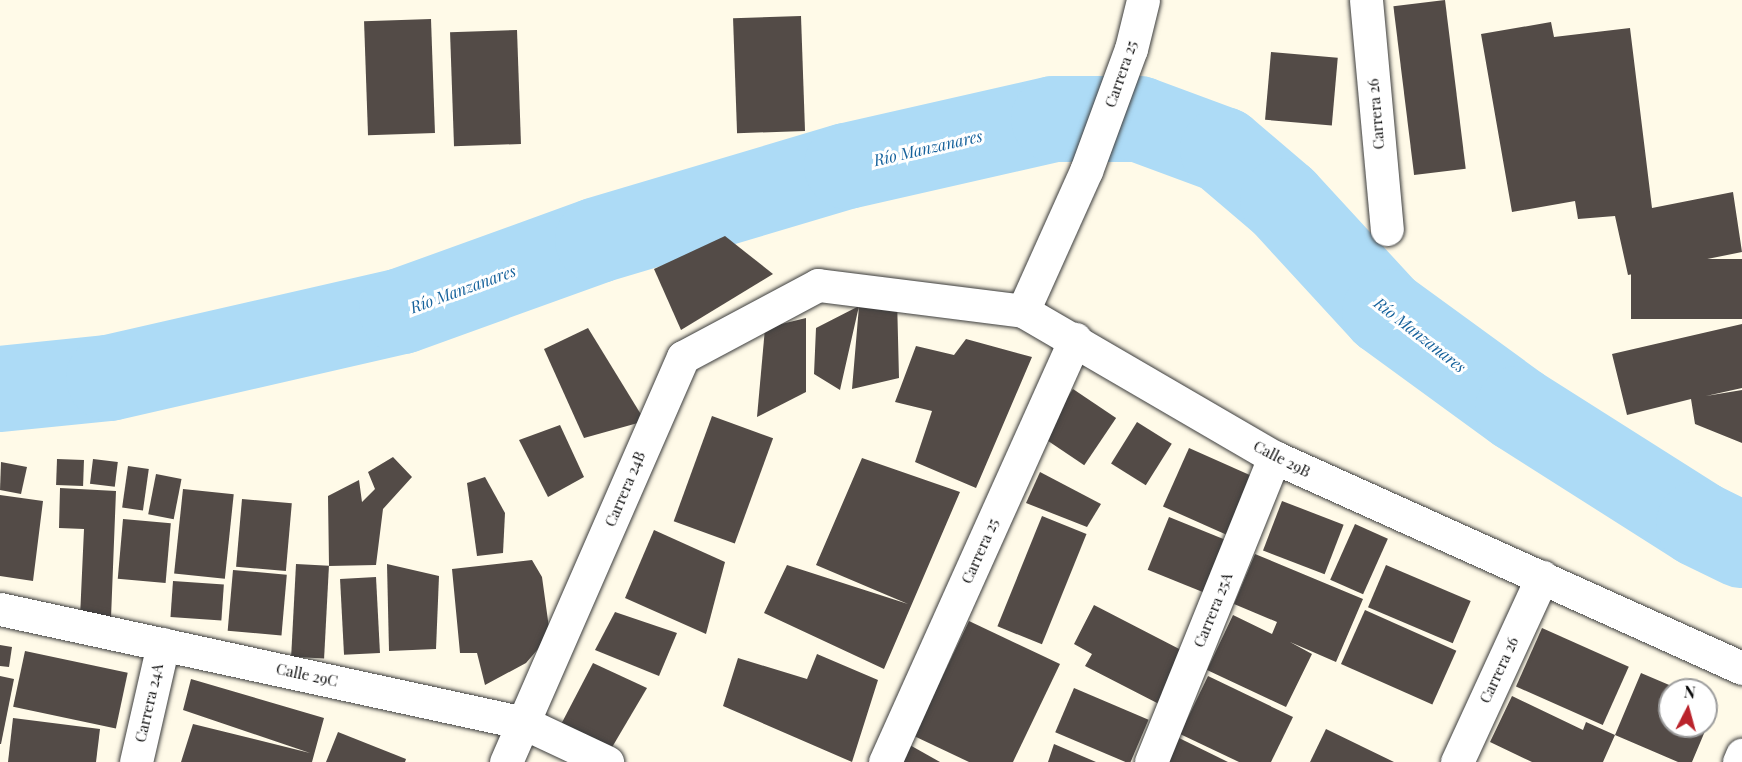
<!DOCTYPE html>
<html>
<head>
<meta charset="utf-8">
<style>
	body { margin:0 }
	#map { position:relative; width:1742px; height:762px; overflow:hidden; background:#fffae8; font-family:"Playfair Display",serif }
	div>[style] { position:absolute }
	.river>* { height:86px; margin:-43px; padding:0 43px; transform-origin:43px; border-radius:43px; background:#addbf6 }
	.building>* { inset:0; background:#534b47; transform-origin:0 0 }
	.roads { filter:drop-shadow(0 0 2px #3d3d3d) drop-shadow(0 0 2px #3d3d3d) }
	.minor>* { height:33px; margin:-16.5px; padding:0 16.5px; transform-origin:16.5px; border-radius:16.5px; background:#fff }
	span { translate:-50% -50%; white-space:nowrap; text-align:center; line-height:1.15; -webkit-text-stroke:6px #fff; paint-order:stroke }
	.street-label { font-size:15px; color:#0a0a0a }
	.water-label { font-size:16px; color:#15619b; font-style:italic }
	.north { position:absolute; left:1658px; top:678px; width:60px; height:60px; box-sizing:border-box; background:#fff; border:2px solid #9d9d9d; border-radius:50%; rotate:6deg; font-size:16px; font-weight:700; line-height:24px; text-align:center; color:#0a0a0a }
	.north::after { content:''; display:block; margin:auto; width:21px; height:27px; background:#ba232b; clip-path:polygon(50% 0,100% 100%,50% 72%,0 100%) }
</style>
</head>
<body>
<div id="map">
	<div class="river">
		<div style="left:0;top:389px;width:110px;rotate:-5.8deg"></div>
		<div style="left:109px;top:378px;width:301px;rotate:-12.9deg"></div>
		<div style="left:402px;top:311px;width:208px;rotate:-19.9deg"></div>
		<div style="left:598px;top:240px;width:260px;rotate:-16.6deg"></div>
		<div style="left:847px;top:166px;width:212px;rotate:-12.8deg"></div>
		<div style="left:1054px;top:119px;width:85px"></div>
		<div style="left:1139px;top:119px;width:90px;rotate:20.3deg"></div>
		<div style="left:1223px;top:150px;width:79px;rotate:40.4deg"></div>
		<div style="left:1283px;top:201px;width:151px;rotate:47.4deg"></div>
		<div style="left:1385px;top:312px;width:165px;rotate:36.1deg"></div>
		<div style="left:1518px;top:409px;width:214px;rotate:32.4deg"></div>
		<div style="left:1699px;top:524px;width:48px;rotate:26deg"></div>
	</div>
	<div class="building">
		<div style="left:1445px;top:0;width:170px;height:52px;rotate:83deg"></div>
		<div style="left:801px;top:16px;width:115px;height:68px;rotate:88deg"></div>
		<div style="left:431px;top:19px;width:114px;height:67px;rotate:88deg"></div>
		<div style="clip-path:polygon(1551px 22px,1554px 37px,1630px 28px,1652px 208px,1733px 192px,1742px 252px,1628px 275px,1615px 216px,1578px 219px,1575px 201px,1512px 212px,1481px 34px)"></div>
		<div style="left:517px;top:30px;width:114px;height:67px;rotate:88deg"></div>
		<div style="left:1271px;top:52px;width:67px;height:68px;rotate:5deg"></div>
		<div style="clip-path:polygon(725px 236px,773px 274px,681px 330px,654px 269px)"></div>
		<div style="left:1742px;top:259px;width:60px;height:111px;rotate:90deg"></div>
		<div style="clip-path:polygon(897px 298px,899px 378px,852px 389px,859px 306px,840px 390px,814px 374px,816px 328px,859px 306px)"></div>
		<div style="clip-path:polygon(806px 318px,806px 392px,757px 417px,765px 328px)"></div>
		<div style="clip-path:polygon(1742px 324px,1742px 388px,1706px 396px,1742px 390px,1742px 443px,1695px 424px,1691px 399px,1627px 415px,1612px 354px)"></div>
		<div style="clip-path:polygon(588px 328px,645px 421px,584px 438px,544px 349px)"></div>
		<div style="clip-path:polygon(966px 339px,1032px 357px,976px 488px,915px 462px,932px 411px,895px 402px,916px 346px,954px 355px)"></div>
		<div style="left:1073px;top:389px;width:52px;height:57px;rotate:34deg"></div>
		<div style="left:712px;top:416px;width:65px;height:112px;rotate:20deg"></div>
		<div style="left:1137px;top:422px;width:41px;height:49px;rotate:32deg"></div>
		<div style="clip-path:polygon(560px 425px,584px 477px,548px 497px,519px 440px)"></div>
		<div style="left:1189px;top:448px;width:72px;height:64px;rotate:24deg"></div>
		<div style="clip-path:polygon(393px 457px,412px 477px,383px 509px,376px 565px,329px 566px,328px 496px,359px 480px,362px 502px,375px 489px,368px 472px)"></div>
		<div style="clip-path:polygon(862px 458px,960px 492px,884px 669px,764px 613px,787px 565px,908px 604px,816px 565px)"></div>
		<div style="left:57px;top:459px;width:27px;height:26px;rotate:2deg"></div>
		<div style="left:93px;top:459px;width:25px;height:25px;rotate:7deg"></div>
		<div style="clip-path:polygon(1px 462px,27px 467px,21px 494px,0 490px)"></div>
		<div style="left:128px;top:466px;width:21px;height:42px;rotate:8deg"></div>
		<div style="clip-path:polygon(1040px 472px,1101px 504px,1087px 527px,1026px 503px)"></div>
		<div style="left:156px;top:474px;width:26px;height:41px;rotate:11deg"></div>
		<div style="clip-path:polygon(485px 477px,505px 513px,503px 553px,477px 556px,467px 483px)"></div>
		<div style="clip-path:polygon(60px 488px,116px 491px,111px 618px,80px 617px,84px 529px,59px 528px)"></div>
		<div style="left:183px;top:489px;width:51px;height:85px;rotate:6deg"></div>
		<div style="clip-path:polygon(0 495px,43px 501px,33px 581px,0 576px)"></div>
		<div style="left:242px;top:499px;width:50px;height:68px;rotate:5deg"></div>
		<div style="left:1282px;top:501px;width:66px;height:53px;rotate:21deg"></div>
		<div style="left:1042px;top:516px;width:48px;height:119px;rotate:22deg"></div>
		<div style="left:1169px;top:517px;width:64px;height:57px;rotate:22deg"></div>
		<div style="left:123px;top:519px;width:48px;height:60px;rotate:5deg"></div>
		<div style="left:1355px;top:524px;width:36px;height:61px;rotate:24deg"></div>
		<div style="clip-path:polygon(654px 530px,725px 562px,706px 634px,625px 598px)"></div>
		<div style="clip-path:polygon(1255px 554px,1363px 599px,1336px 662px,1290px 642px,1312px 654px,1286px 707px,1207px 670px,1233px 615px,1272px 634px,1277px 622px,1234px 604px)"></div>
		<div style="clip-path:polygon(532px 560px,542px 577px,550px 635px,526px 663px,485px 685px,477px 653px,460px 653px,452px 569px)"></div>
		<div style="left:296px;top:564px;width:33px;height:93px;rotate:3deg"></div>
		<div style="clip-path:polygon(387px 564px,439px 576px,436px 649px,389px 651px)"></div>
		<div style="left:1386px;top:565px;width:92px;height:46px;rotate:23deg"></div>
		<div style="left:233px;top:570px;width:54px;height:61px;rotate:5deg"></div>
		<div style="left:376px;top:577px;width:76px;height:36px;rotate:87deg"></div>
		<div style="left:173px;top:581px;width:51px;height:36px;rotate:4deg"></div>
		<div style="clip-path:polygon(1094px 605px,1187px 653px,1159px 704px,1085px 666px,1092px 654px,1074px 644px)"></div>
		<div style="left:1365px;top:610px;width:100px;height:59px;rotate:24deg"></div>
		<div style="clip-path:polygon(615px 612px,677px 633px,659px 676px,595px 650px)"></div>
		<div style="clip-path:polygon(969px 621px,1060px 664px,1013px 762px,969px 762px,914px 736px)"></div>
		<div style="left:1542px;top:628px;width:95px;height:64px;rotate:24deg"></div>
		<div style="clip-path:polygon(0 645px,12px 647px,9px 667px,0 666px)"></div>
		<div style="left:25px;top:651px;width:105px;height:57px;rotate:12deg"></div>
		<div style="clip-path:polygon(817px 654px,878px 680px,852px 762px,723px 706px,738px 658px,807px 679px)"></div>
		<div style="clip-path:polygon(593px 663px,647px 688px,611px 749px,556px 734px)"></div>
		<div style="clip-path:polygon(1641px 673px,1681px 690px,1670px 690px,1670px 726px,1706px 726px,1706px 701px,1716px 705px,1692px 762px,1678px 762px,1615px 735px)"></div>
		<div style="clip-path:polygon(0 676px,14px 679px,1px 744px,0 744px)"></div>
		<div style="clip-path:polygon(1208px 676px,1293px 717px,1271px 762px,1239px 762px,1180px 734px)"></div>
		<div style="clip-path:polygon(191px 679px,324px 718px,312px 762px,181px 762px,193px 724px,310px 753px,183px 710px)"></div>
		<div style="left:1074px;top:688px;width:81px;height:48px;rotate:23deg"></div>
		<div style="clip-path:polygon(1512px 696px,1583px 730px,1586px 722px,1615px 735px,1603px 762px,1532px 762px,1490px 742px)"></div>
		<div style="clip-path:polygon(13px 718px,100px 729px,96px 762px,8px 762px)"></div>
		<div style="clip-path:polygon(1326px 729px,1394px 762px,1310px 762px)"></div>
		<div style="clip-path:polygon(338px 732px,406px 759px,405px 762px,326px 762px)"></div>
		<div style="clip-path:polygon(1179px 738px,1228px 762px,1168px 762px)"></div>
		<div style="clip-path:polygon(908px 744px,940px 762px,898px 762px)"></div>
		<div style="clip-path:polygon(1054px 744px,1096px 762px,1048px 762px)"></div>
	</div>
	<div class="roads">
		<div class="minor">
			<div style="left:1366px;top:0;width:230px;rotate:84.8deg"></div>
			<div style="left:1023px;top:311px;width:154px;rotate:-65.8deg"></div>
			<div style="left:1086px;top:171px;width:130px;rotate:-69.8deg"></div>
			<div style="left:1131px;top:49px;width:50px;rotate:-76.2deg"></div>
			<div style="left:0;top:609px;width:536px;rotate:12.27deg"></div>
			<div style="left:524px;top:723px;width:92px;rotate:25.2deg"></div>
			<div style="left:136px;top:762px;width:121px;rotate:-77.1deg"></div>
			<div style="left:506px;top:762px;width:442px;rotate:-66.4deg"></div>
			<div style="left:683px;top:357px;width:153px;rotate:-28.1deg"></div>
			<div style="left:818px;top:285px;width:207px;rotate:7.2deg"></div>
			<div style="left:1023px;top:311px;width:290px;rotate:30.2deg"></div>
			<div style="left:1274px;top:457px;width:513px;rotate:24.27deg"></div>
			<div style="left:885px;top:762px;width:464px;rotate:-65.8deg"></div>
			<div style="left:1151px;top:762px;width:329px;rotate:-68deg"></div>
			<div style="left:1457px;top:762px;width:204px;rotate:-65.3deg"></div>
			<div style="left:1739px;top:762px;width:8px;rotate:-67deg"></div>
		</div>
	</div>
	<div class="street-label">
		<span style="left:1121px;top:74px;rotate:-71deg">Carrera 25</span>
		<span style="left:1376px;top:114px;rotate:-95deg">Carrera 26</span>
		<span style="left:1282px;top:459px;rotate:27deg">Calle 29B</span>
		<span style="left:625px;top:489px;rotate:-67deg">Carrera 24B</span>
		<span style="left:980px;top:551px;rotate:-66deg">Carrera 25</span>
		<span style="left:1213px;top:610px;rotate:-68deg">Carrera 25A</span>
		<span style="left:1499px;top:670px;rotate:-65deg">Carrera 26</span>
		<span style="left:307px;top:675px;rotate:12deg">Calle 29C</span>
		<span style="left:149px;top:703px;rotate:-77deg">Carrera 24A</span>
	</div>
	<div class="water-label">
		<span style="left:928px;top:148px;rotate:-13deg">Río Manzanares</span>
		<span style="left:463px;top:289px;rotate:-20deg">Río Manzanares</span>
		<span style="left:1420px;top:335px;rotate:38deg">Río Manzanares</span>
	</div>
	<div class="north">N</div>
</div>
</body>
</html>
